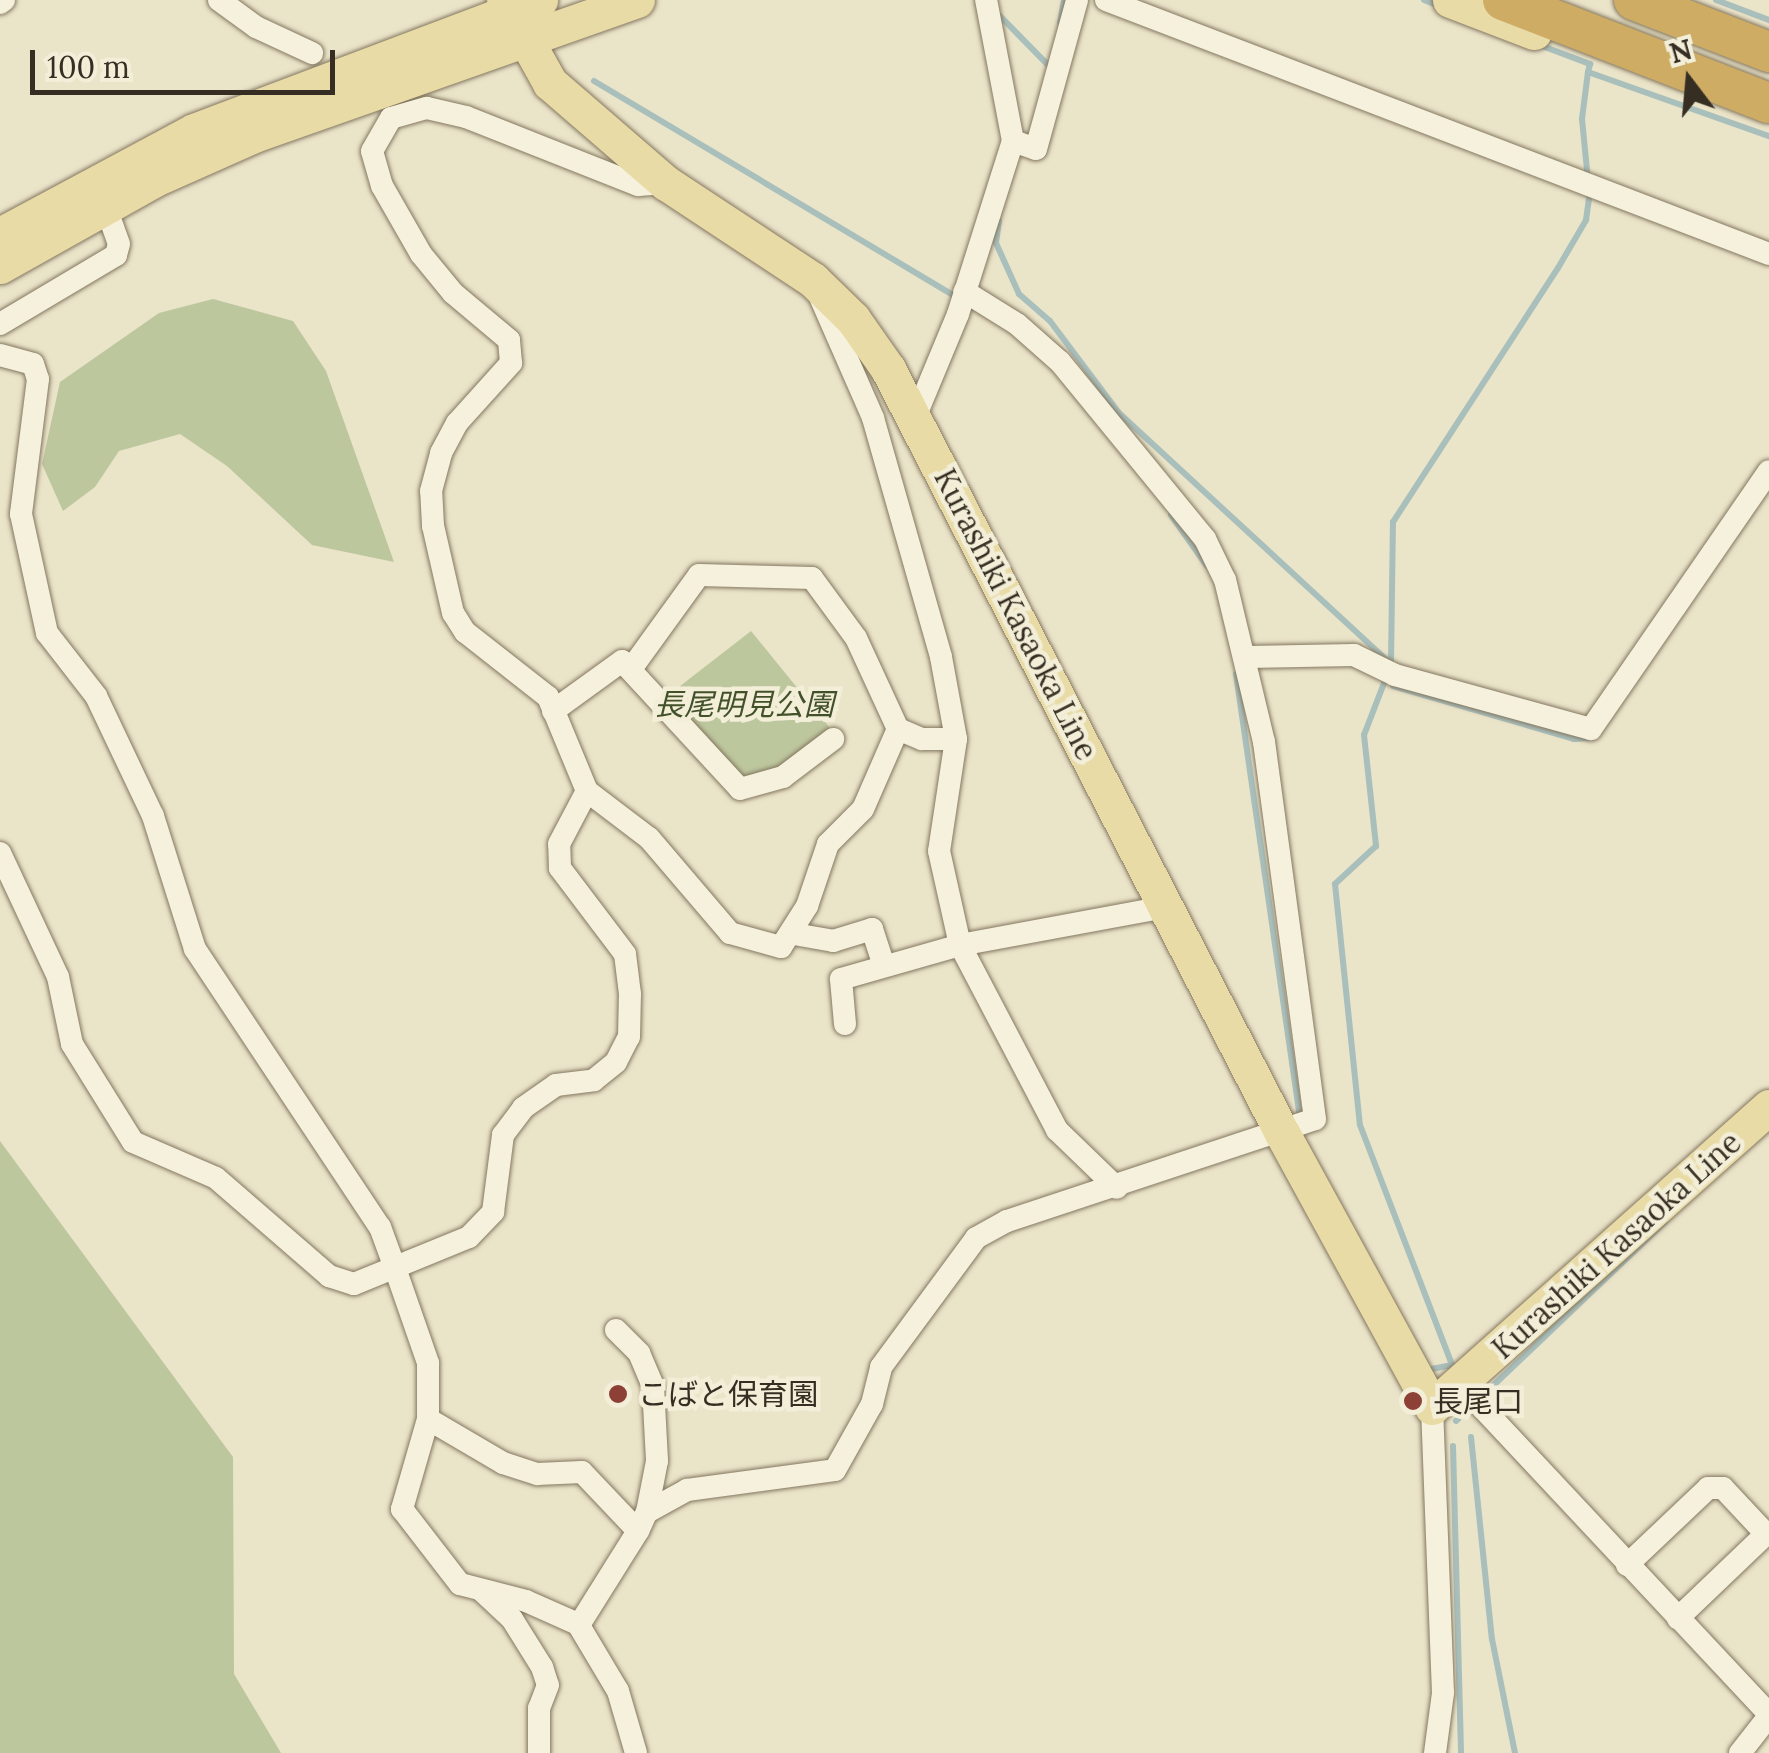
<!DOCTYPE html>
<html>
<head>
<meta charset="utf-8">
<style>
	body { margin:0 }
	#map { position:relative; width:1769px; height:1753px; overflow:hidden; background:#eae4c9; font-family:Lora,"Noto Sans JP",serif }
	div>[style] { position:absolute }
	.green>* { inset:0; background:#bdc79e }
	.stream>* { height:6px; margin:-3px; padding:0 3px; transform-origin:3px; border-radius:3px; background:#a9bfbb }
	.roads { filter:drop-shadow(0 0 2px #847760) drop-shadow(0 0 2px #847760) }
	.street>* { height:22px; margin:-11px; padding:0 11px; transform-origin:11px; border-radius:11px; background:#f5f1dc }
	.primary>* { height:35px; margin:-17.5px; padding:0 17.5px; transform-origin:17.5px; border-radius:17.5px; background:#e8dba6 }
	.highway>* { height:40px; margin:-20px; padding:0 20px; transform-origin:20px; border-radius:20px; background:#cfac64 }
	.dots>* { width:28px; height:28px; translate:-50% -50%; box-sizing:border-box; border:5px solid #f2eed8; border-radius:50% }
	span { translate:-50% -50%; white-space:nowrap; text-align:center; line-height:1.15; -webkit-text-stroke:9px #f2eed8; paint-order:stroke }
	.street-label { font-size:30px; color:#362e22 }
	.park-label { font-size:30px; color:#43512a; font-style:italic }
	.poi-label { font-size:30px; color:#362e22 }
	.left { translate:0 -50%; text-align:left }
	.north { position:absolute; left:1639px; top:30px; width:100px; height:100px; -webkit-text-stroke:8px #f2eed8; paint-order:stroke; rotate:344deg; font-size:28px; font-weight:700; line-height:40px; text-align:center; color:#362e22 }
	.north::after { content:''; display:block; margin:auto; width:35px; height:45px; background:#362e22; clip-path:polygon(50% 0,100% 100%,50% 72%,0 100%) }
	.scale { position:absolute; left:30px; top:50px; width:305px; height:45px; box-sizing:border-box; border:5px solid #362e22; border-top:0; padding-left:12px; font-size:30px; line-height:35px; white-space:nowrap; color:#362e22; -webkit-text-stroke:8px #f2eed8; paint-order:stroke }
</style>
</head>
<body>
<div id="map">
	<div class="green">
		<div style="clip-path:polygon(213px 299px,293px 321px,326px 371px,394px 562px,312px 545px,227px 466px,180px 434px,119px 451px,95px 487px,63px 511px,42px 464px,60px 382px,159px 313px)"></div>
		<div style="clip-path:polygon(751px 631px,834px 733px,775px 773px,742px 780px,666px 697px)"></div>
		<div style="clip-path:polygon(0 1141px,233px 1457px,234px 1674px,281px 1753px,0 1753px)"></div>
	</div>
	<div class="stream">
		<div style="left:1424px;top:0;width:18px;rotate:22deg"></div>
		<div style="left:1716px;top:0;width:57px;rotate:20.7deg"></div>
		<div style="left:1000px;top:16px;width:73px;rotate:45.6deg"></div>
		<div style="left:1060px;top:23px;width:23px;rotate:-80deg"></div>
		<div style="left:1537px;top:44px;width:57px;rotate:20.7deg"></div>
		<div style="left:1590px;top:64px;width:8px;rotate:104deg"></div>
		<div style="left:1588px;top:72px;width:192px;rotate:19.5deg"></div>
		<div style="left:1588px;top:72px;width:47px;rotate:97.3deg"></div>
		<div style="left:1582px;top:119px;width:61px;rotate:84.4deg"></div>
		<div style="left:594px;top:81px;width:424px;rotate:30.8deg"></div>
		<div style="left:999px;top:221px;width:22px;rotate:98deg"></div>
		<div style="left:996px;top:243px;width:56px;rotate:65.7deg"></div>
		<div style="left:1019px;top:294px;width:41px;rotate:41.1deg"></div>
		<div style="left:1050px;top:321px;width:115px;rotate:53.1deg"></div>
		<div style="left:1119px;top:413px;width:367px;rotate:42.7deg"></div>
		<div style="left:1171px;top:515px;width:62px;rotate:54.8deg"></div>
		<div style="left:1391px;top:662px;width:140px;rotate:-89.2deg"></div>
		<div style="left:1393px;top:522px;width:303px;rotate:-57deg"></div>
		<div style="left:1558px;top:268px;width:56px;rotate:-59.7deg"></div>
		<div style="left:1586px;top:220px;width:28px;rotate:-82deg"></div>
		<div style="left:1236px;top:674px;width:448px;rotate:81.8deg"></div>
		<div style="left:1386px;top:678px;width:61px;rotate:111.1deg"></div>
		<div style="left:1364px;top:735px;width:112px;rotate:83.8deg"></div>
		<div style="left:1376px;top:846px;width:56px;rotate:137.2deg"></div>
		<div style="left:1335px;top:884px;width:242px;rotate:84.1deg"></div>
		<div style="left:1360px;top:1125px;width:257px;rotate:69deg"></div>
		<div style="left:1452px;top:1365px;width:26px;rotate:169deg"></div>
		<div style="left:1393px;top:686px;width:189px;rotate:16.3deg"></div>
		<div style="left:1574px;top:739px;width:18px;rotate:-3deg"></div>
		<div style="left:1456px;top:1421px;width:289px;rotate:-43.6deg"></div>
		<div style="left:1471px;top:1437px;width:203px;rotate:84.1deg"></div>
		<div style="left:1492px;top:1639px;width:116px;rotate:78.6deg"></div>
		<div style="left:1453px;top:1446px;width:307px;rotate:88.5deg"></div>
	</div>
	<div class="roads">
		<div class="street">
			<div style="left:219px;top:0;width:46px;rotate:36.1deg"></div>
			<div style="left:256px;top:27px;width:62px;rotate:24.9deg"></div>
			<div style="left:1106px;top:0;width:710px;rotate:20.96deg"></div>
			<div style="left:0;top:3px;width:5px;rotate:-37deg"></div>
			<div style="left:1013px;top:141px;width:24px;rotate:19deg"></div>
			<div style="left:1036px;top:149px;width:155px;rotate:-74.6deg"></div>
			<div style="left:820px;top:297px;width:132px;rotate:66.3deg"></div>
			<div style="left:873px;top:418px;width:248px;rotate:74.1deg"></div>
			<div style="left:941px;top:657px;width:83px;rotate:79.6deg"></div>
			<div style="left:956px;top:739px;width:113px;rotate:98.6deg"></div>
			<div style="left:939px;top:851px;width:96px;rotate:77.4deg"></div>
			<div style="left:960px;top:945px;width:209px;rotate:62.3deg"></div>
			<div style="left:1057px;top:1130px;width:83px;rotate:44deg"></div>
			<div style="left:0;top:324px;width:135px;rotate:-30.7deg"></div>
			<div style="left:116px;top:255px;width:11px;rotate:-75deg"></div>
			<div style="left:119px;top:244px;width:41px;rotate:-109.7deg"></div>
			<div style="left:0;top:355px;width:34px;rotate:15deg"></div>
			<div style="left:33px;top:364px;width:16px;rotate:72deg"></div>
			<div style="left:38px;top:379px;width:136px;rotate:97.2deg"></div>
			<div style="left:21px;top:514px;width:122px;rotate:77.7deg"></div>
			<div style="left:47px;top:633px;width:80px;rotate:52.1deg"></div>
			<div style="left:96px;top:696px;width:133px;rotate:64.6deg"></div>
			<div style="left:153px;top:816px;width:139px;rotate:72.5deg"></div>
			<div style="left:195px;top:949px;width:334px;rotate:56.4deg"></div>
			<div style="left:380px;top:1227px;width:44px;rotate:69.9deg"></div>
			<div style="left:395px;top:1268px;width:101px;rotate:70.8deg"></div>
			<div style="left:428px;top:1363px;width:56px;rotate:90deg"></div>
			<div style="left:428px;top:1419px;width:94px;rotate:106.1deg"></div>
			<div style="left:402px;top:1509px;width:95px;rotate:52.3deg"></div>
			<div style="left:460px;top:1584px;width:68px;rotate:14.4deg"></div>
			<div style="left:526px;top:1601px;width:57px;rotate:23.9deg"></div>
			<div style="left:578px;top:1624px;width:78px;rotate:59.2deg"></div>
			<div style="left:618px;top:1691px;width:65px;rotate:73.8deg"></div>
			<div style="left:916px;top:415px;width:109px;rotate:-67.4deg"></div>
			<div style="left:958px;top:314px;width:182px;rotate:-72.4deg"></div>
			<div style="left:1013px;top:141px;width:144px;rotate:-100.8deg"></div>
			<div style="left:1248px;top:657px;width:106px;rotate:-1.1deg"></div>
			<div style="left:1354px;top:655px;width:46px;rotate:26deg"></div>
			<div style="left:1395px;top:675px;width:203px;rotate:15.4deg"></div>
			<div style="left:1591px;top:729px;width:313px;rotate:-55.4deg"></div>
			<div style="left:631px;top:669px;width:116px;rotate:-54.1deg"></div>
			<div style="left:699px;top:575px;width:113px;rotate:1.5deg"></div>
			<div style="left:812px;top:578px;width:74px;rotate:53.7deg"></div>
			<div style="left:856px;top:638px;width:100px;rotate:65.2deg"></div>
			<div style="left:898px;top:729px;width:26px;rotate:23deg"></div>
			<div style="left:922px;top:739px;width:34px"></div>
			<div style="left:553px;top:711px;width:85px;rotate:-35.9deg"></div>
			<div style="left:622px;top:661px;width:174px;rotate:47.3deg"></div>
			<div style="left:740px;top:789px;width:45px;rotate:-15.6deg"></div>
			<div style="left:783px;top:777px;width:63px;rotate:-37.2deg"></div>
			<div style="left:587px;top:791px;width:78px;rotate:37.2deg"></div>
			<div style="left:649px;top:838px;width:125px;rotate:49.5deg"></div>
			<div style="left:730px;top:933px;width:53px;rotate:15.4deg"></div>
			<div style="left:781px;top:947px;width:49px;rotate:-57.6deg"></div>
			<div style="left:807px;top:906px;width:65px;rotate:-71.3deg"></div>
			<div style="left:828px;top:844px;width:49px;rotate:-45deg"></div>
			<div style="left:863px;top:809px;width:87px;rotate:-66.4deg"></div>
			<div style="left:0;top:853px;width:137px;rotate:64.9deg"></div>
			<div style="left:58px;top:977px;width:68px;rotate:78.2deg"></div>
			<div style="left:72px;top:1044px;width:115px;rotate:58.1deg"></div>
			<div style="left:133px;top:1142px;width:90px;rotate:23.4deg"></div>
			<div style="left:216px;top:1178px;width:150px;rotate:40.9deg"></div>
			<div style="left:329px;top:1276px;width:26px;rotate:18deg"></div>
			<div style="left:354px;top:1284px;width:124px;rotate:-22.2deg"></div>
			<div style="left:469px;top:1237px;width:35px;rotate:-46deg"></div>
			<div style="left:493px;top:1212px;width:78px;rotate:-82.6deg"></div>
			<div style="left:503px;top:1135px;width:34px;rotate:-53deg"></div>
			<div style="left:523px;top:1108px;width:40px;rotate:-34.9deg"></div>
			<div style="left:556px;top:1085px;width:38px;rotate:-7deg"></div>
			<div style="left:594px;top:1080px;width:28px;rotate:-39deg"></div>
			<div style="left:616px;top:1062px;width:28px;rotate:-63deg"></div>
			<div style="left:629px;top:1037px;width:43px;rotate:-88.7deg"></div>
			<div style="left:630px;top:994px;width:40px;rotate:-97.1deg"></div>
			<div style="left:625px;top:954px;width:108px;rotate:-127.1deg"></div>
			<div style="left:560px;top:868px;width:24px;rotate:-92deg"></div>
			<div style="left:559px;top:844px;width:60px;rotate:-62.2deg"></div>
			<div style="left:587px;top:791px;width:102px;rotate:-112.5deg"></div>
			<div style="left:548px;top:697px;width:105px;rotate:-141.9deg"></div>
			<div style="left:465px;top:632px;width:22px;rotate:-122deg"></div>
			<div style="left:453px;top:613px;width:89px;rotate:-102.9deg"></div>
			<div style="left:433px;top:526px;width:35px;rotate:-93deg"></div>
			<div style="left:431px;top:491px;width:39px;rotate:-75deg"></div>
			<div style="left:441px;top:453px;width:34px;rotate:-62deg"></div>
			<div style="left:457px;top:423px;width:81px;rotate:-48deg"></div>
			<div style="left:511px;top:363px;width:23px;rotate:-95deg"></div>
			<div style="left:509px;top:340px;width:73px;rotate:-140deg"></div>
			<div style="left:453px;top:293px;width:50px;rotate:-129.4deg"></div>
			<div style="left:421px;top:254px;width:78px;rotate:-119.8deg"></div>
			<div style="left:382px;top:186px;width:36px;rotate:-106deg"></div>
			<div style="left:372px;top:151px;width:38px;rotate:-60deg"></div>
			<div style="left:391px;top:118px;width:37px;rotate:-16deg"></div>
			<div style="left:427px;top:108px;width:40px;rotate:13deg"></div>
			<div style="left:466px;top:117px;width:185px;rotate:21.6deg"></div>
			<div style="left:638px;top:185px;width:28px;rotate:-4deg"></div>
			<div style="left:794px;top:934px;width:40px;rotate:10deg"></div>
			<div style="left:833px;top:941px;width:41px;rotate:-17.1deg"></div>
			<div style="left:872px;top:929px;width:36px;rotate:72deg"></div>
			<div style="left:845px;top:1024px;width:45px;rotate:-95.1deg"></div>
			<div style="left:841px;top:979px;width:124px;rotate:-15.9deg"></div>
			<div style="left:960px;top:945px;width:208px;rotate:-10.5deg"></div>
			<div style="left:616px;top:1330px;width:33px;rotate:45deg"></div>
			<div style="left:639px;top:1353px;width:36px;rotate:67deg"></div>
			<div style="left:653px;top:1386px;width:75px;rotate:86.9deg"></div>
			<div style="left:657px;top:1461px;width:52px;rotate:101.1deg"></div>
			<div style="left:1461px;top:1385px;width:451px;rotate:46.9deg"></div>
			<div style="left:1432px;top:1407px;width:286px;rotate:87.8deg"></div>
			<div style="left:1443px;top:1693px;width:61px;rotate:97.6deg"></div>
			<div style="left:428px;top:1419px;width:87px;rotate:30.4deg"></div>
			<div style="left:503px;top:1463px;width:36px;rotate:18deg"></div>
			<div style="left:537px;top:1474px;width:45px;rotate:-2.5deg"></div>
			<div style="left:582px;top:1472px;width:81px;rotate:46.5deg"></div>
			<div style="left:638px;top:1531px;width:21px;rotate:-65deg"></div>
			<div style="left:647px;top:1512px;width:46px;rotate:-28.8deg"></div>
			<div style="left:687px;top:1490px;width:149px;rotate:-7.7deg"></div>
			<div style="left:835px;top:1470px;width:76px;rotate:-60.7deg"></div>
			<div style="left:872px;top:1404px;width:38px;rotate:-76deg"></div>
			<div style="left:881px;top:1367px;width:160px;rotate:-53.6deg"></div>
			<div style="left:976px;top:1238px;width:35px;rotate:-29deg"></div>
			<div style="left:1007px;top:1221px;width:324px;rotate:-18.3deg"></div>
			<div style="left:1315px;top:1119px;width:380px;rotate:-97.7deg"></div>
			<div style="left:1264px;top:742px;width:167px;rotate:-103.5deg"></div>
			<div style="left:1225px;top:580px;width:46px;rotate:-116deg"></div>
			<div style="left:1205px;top:539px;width:229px;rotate:-129.3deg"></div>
			<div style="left:1060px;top:362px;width:57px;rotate:-138.5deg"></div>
			<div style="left:1017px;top:324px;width:62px;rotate:-148.1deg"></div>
			<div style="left:1627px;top:1565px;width:112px;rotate:-43.5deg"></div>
			<div style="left:1708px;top:1488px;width:15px"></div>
			<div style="left:1723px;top:1488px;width:63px;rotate:46.9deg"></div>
			<div style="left:1766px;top:1534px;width:122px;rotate:136.3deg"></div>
			<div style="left:482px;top:1591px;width:41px;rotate:43deg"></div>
			<div style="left:512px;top:1619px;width:57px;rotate:58deg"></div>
			<div style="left:542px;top:1667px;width:19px;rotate:72deg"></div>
			<div style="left:548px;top:1685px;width:25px;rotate:111deg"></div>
			<div style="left:539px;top:1708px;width:45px;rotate:90deg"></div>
			<div style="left:579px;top:1625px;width:111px;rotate:-57.9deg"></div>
			<div style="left:1740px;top:1753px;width:47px;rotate:-51.9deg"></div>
		</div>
		<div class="primary">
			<div style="left:504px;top:0;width:95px;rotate:61deg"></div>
			<div style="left:550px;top:83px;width:153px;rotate:40.8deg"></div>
			<div style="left:666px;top:183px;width:176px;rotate:33.4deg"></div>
			<div style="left:813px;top:280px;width:56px;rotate:44.3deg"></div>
			<div style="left:853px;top:319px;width:61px;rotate:55deg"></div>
			<div style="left:888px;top:369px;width:860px;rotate:62.72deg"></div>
			<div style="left:1282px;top:1133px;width:312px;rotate:61.3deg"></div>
			<div style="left:1432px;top:1407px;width:451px;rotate:-41.7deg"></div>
			<div style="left:1450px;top:0;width:90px;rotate:20.9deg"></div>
			<div style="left:0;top:235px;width:220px;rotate:-28.2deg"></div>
			<div style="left:194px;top:131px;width:370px;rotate:-20.7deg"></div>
			<div style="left:0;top:266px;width:176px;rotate:-29.3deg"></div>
			<div style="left:153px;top:180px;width:111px;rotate:-24deg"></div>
			<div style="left:254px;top:135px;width:406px;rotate:-19.4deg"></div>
		</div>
		<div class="highway">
			<div style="left:1503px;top:0;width:285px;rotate:21.2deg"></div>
			<div style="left:1634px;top:0;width:145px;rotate:21.1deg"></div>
		</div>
	</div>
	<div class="dots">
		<div style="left:618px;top:1394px;background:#8d4036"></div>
		<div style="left:1413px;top:1401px;background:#8d4036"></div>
	</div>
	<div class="street-label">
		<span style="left:1016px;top:614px;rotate:63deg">Kurashiki Kasaoka Line</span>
		<span style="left:1616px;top:1245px;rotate:-42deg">Kurashiki Kasaoka Line</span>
	</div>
	<div class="park-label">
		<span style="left:744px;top:704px">長尾明見公園</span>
	</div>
	<div class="poi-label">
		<span class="left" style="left:638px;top:1394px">こばと保育園</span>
		<span class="left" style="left:1433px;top:1401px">長尾口</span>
	</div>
	<div class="north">N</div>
	<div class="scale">100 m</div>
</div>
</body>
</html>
